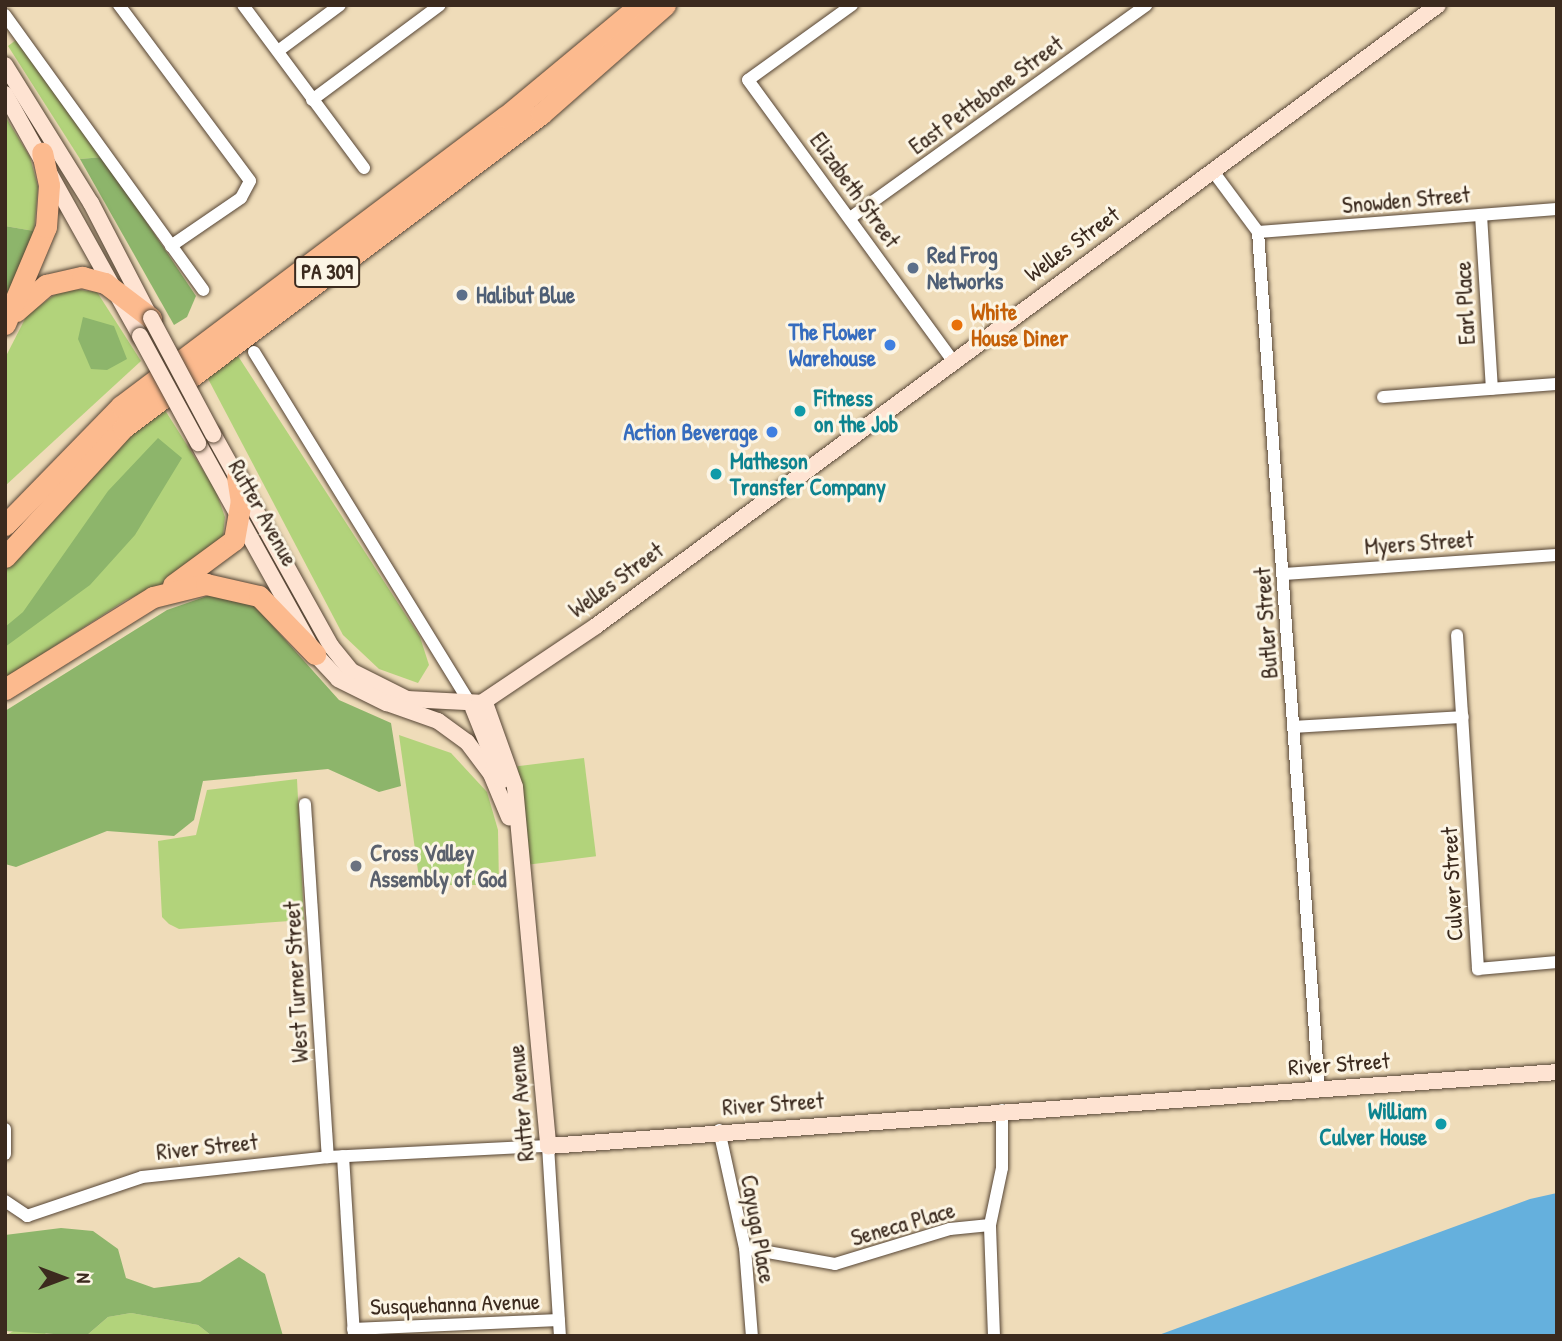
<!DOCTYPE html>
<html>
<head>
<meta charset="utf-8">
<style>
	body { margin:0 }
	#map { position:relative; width:1562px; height:1341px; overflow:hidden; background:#efdcb9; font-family:"Patrick Hand",sans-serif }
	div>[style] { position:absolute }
	.green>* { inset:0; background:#b2d37b; transform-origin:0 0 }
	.forest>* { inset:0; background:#8db56b }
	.water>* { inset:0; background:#65b0dd }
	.roads { filter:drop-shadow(0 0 2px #564535) drop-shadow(0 0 2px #564535) }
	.street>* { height:12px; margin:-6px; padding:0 6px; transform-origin:6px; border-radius:6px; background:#fff }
	.secondary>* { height:16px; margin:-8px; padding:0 8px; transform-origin:8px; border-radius:8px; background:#fee3d2 }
	.highway>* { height:21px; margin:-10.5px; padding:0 10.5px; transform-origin:10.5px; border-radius:10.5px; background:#fcba8e }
	.bridges { filter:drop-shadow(0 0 2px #564535) drop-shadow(0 0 2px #564535) }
	.secondary-bridge>* { height:16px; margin:-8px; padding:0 8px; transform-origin:8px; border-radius:8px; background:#fee3d2 }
	.dots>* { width:19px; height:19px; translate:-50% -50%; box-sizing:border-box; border:4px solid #fcf5e5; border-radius:50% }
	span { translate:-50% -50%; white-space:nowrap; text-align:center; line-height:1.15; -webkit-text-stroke:6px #fcf5e5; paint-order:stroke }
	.shield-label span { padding:2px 5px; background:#fcf5e5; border:2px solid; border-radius:5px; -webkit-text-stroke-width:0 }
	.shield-label { font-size:21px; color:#3b2a1e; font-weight:700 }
	.street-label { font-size:23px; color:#3b2a1e }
	.service-label { font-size:23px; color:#4e5e75; font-weight:700 }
	.left { translate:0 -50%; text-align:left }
	.food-label { font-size:23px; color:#c56008; font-weight:700 }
	.shop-label { font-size:23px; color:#366cbe; font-weight:700 }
	.right { translate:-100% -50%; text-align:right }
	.culture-label { font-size:23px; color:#0d838f; font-weight:700 }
	.worship-label { font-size:23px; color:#5b616d; font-weight:700 }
	.frame { position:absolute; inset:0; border:7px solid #3b2a1e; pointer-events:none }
	.north { position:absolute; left:28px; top:1243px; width:70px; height:70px; -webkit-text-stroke:5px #fcf5e5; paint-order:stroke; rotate:90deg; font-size:19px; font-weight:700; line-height:28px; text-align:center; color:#3b2a1e }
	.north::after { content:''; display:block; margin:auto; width:24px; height:32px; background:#3b2a1e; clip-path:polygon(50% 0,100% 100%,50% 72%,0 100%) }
</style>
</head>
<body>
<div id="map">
	<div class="green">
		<div style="clip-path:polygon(16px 40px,103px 157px,80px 159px,8px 46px)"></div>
		<div style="clip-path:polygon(5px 116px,30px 157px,38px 187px,34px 231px,5px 226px)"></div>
		<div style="clip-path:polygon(64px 288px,97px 292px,141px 361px,5px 486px,5px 358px,27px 315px)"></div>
		<div style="clip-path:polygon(236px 353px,420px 637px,429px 665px,418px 683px,379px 669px,343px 635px,205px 373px)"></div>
		<div style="clip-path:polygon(163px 407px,215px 489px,225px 517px,223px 536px,165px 583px,126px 600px,5px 678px,5px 567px,117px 445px)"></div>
		<div style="clip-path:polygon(399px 735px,451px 753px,487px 792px,498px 830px,499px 885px,420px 885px)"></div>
		<div style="left:584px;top:758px;width:99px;height:67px;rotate:83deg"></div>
		<div style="clip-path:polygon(297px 779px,304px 920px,179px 929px,169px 924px,162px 917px,158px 841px,196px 835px,207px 790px)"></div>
		<div style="clip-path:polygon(131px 1313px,198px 1325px,212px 1336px,86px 1336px,108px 1317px)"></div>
		<div style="clip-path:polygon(20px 1327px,43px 1331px,48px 1336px,5px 1336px)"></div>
	</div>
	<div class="forest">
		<div style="clip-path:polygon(103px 157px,196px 296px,187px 317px,174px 325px,80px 159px)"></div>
		<div style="clip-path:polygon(5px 226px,34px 231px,5px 301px)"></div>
		<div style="clip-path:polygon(83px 317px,114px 326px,127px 359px,107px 370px,91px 369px,78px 339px)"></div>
		<div style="clip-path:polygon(158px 438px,182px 458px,135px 535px,90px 585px,5px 647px,5px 627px,23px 612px,108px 491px)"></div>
		<div style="clip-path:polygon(210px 595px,254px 605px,339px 700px,391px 723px,401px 786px,379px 792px,328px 769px,203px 781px,194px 820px,174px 836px,107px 831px,16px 867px,5px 864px,5px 711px,167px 610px)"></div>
		<div style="clip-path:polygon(61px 1228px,93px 1231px,118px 1249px,126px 1278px,154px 1288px,200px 1282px,239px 1257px,265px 1274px,283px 1336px,212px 1336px,198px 1325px,131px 1313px,108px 1317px,86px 1336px,5px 1331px,5px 1235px)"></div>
	</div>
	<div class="water">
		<div style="clip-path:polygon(1557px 1193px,1557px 1336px,1156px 1336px,1530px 1199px)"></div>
	</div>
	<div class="roads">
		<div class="street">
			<div style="left:119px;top:5px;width:219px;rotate:53.3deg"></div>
			<div style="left:250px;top:181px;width:19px;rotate:118deg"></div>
			<div style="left:241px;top:198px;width:85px;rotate:145.6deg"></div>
			<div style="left:243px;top:5px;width:203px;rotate:53.4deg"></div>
			<div style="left:852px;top:5px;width:128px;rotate:144.2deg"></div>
			<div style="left:748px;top:80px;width:346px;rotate:53.9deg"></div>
			<div style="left:5px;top:15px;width:339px;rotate:54.2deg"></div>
			<div style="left:278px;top:51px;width:77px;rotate:-36.6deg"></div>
			<div style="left:312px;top:100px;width:159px;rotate:-36.6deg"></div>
			<div style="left:1212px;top:170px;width:77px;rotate:53.4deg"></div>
			<div style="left:1258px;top:232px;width:859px;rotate:85.93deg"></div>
			<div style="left:1481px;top:215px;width:174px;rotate:86.4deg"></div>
			<div style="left:850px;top:218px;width:365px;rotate:-35.7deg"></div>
			<div style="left:1258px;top:232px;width:300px;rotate:-4.4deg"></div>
			<div style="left:254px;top:352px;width:416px;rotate:58.4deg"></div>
			<div style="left:1383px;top:397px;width:174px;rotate:-4.3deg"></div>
			<div style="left:1283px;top:574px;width:275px;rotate:-4deg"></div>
			<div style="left:1457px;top:635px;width:335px;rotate:86.4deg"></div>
			<div style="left:1478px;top:969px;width:79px;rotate:-5.1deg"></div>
			<div style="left:1294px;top:727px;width:169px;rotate:-3.4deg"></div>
			<div style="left:305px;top:804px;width:354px;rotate:86.3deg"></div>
			<div style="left:5px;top:1129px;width:25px;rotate:90deg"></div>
			<div style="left:719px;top:1130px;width:121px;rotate:77.6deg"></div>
			<div style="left:745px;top:1248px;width:88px;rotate:85.5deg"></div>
			<div style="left:343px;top:1156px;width:178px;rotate:86.5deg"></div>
			<div style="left:5px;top:1201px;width:27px;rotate:34deg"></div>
			<div style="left:27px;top:1216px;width:121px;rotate:-18.7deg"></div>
			<div style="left:142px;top:1177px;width:187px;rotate:-6.1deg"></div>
			<div style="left:328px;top:1157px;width:220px;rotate:-2.9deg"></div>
			<div style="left:548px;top:1146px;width:190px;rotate:86.4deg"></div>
			<div style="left:745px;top:1248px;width:91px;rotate:10.1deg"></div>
			<div style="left:835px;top:1264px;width:120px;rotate:-16.9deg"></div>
			<div style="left:950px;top:1229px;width:40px;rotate:-5.7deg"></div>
			<div style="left:353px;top:1329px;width:206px;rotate:-2.5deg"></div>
			<div style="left:994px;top:1336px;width:111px;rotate:-92.1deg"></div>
			<div style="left:990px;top:1225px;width:58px;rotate:-78.1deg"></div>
			<div style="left:1002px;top:1168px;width:58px;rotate:-90deg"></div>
		</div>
		<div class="secondary">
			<div style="left:5px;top:65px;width:163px;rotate:58.1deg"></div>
			<div style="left:91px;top:203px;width:124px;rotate:62.6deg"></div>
			<div style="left:5px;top:94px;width:277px;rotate:60.8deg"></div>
			<div style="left:213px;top:434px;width:243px;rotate:60.9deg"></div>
			<div style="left:331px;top:646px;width:32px;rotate:51deg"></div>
			<div style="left:351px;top:671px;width:63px;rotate:26.6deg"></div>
			<div style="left:407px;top:699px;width:78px;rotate:2.9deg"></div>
			<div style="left:485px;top:703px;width:89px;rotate:70.3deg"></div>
			<div style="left:515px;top:787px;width:361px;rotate:84.7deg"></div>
			<div style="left:548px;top:1146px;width:1012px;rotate:-4.19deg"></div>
			<div style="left:198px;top:443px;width:241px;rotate:61deg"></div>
			<div style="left:315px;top:654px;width:34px;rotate:47deg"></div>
			<div style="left:338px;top:679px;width:54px;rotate:26.6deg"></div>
			<div style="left:387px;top:703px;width:54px;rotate:19.4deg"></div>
			<div style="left:438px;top:721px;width:36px;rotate:36deg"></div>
			<div style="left:467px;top:742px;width:40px;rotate:53deg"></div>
			<div style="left:491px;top:774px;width:47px;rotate:67.3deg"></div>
			<div style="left:477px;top:706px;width:143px;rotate:-33.9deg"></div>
			<div style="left:596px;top:626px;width:1046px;rotate:-36.41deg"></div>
			<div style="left:473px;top:708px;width:78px;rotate:68.1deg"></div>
		</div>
		<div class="highway">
			<div style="left:16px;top:311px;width:40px;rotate:-41deg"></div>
			<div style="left:46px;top:285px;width:37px;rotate:-13deg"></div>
			<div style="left:82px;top:277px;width:24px;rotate:15deg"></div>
			<div style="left:105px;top:283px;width:58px;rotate:37.3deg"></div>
			<div style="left:5px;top:324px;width:105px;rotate:-67.1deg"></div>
			<div style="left:46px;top:227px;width:42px;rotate:-85.9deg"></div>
			<div style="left:49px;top:185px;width:33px;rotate:-102deg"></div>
			<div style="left:5px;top:525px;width:166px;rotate:-45.7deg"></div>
			<div style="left:121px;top:406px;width:481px;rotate:-37deg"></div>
			<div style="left:505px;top:117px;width:175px;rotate:-39.7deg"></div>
			<div style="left:5px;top:557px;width:175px;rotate:-47.5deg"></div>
			<div style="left:123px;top:428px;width:523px;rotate:-36.91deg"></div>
			<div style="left:541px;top:114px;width:165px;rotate:-41.3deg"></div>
			<div style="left:173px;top:585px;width:76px;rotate:-36.4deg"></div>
			<div style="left:234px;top:540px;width:39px;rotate:-80deg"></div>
			<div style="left:241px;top:502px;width:25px;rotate:-99deg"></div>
			<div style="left:5px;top:689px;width:174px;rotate:-31.9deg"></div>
			<div style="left:153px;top:597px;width:55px;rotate:-13.8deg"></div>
			<div style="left:206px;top:584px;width:54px;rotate:12.8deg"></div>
			<div style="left:259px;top:596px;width:81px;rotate:46deg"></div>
		</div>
	</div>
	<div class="bridges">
		<div class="secondary-bridge">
			<div style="left:151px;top:318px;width:132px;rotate:61.9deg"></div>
			<div style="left:140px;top:336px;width:122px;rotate:61.5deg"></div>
		</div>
	</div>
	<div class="dots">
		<div style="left:913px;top:268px;background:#5c6f8a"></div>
		<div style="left:462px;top:295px;background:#5c6f8a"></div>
		<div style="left:957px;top:325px;background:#e8710a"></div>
		<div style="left:890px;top:345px;background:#3f7fe0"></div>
		<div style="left:800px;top:411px;background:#0f9aa8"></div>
		<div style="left:772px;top:432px;background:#3f7fe0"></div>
		<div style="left:716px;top:474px;background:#0f9aa8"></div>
		<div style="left:356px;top:866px;background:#6b7280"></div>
		<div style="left:1441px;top:1124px;background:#0f9aa8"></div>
	</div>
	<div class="shield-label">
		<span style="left:327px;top:272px">PA 309</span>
	</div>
	<div class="street-label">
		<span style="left:986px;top:95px;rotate:-36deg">East Pettebone Street</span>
		<span style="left:855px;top:190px;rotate:54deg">Elizabeth Street</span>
		<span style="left:1406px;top:200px;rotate:-5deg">Snowden Street</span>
		<span style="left:1072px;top:244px;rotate:-36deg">Welles Street</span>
		<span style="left:1465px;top:303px;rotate:-93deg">Earl Place</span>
		<span style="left:263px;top:513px;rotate:61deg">Rutter Avenue</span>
		<span style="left:1419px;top:543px;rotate:-4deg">Myers Street</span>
		<span style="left:616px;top:580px;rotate:-36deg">Welles Street</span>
		<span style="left:1266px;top:623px;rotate:-94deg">Butler Street</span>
		<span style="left:1452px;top:884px;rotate:-93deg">Culver Street</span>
		<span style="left:296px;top:982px;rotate:-93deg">West Turner Street</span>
		<span style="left:1339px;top:1064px;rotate:-4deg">River Street</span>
		<span style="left:521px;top:1103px;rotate:-95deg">Rutter Avenue</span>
		<span style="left:773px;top:1104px;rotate:-4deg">River Street</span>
		<span style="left:207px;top:1147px;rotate:-6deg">River Street</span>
		<span style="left:903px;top:1224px;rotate:-16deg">Seneca Place</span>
		<span style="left:758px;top:1229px;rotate:80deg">Cayuga Place</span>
		<span style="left:455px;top:1304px;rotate:-2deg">Susquehanna Avenue</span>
	</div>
	<div class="service-label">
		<span class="left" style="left:927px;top:268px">Red Frog<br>Networks</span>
		<span class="left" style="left:476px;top:295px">Halibut Blue</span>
	</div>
	<div class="food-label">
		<span class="left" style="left:971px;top:325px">White<br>House Diner</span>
	</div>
	<div class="shop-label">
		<span class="right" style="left:876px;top:345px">The Flower<br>Warehouse</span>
		<span class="right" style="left:758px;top:432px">Action Beverage</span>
	</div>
	<div class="culture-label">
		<span class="left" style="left:814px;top:411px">Fitness<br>on the Job</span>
		<span class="left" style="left:730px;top:474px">Matheson<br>Transfer Company</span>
		<span class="right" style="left:1427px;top:1124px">William<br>Culver House</span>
	</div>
	<div class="worship-label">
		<span class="left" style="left:370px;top:866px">Cross Valley<br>Assembly of God</span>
	</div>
	<div class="frame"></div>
	<div class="north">N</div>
</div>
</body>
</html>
